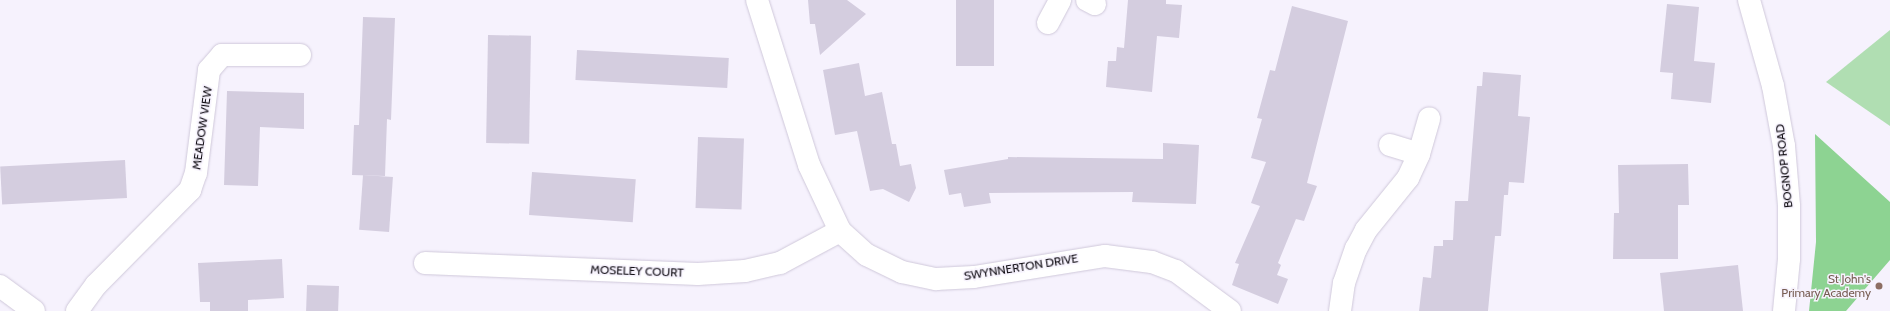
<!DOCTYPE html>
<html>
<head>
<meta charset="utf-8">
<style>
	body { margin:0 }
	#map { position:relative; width:1890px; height:311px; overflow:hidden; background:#f6f2fd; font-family:Cabin,sans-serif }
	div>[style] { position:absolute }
	.green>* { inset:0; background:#b0deb2 }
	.forest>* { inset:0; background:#8dd392 }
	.building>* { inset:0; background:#d4cddf; transform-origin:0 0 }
	.roads { filter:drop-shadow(0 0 1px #cfc8da) drop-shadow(0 0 1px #cfc8da) }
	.minor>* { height:22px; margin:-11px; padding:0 11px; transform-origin:11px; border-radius:11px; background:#fff }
	.dots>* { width:11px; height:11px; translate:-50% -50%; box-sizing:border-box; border:2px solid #f6f2fd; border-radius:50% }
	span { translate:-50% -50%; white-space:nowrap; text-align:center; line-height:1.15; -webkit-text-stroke:3px #f6f2fd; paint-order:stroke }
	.street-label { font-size:12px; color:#0d0a10 }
	.education-label { font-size:12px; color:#785e54 }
	.right { translate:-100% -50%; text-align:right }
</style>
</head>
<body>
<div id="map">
	<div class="green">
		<div style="clip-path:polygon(1890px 30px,1890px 126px,1826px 82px)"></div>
	</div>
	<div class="forest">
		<div style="clip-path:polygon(1815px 134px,1890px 202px,1890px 260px,1846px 311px,1809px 311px,1816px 242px)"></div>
	</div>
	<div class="building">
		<div style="clip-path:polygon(808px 0,847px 0,866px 14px,820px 55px,815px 24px,810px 24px)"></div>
		<div style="left:956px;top:0;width:38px;height:66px"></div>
		<div style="clip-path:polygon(1128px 0,1166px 0,1166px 4px,1182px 5px,1179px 38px,1157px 36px,1152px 92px,1106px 87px,1108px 61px,1116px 61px,1117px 47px,1124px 48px)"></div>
		<div style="clip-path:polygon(1667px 4px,1699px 7px,1694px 61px,1715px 63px,1711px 103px,1671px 99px,1673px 73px,1660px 72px)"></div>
		<div style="clip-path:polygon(1292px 6px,1348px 21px,1307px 183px,1317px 186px,1304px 221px,1296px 219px,1278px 263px,1281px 265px,1277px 275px,1288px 279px,1278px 304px,1232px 285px,1239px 264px,1235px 263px,1260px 206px,1251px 203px,1266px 162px,1251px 158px,1262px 119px,1257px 118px,1270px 70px,1275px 71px)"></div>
		<div style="clip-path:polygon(363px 17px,395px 18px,391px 120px,387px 119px,385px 176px,352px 175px,354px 125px,359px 125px)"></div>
		<div style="left:488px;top:35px;width:43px;height:108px;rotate:1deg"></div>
		<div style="left:577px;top:50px;width:152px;height:30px;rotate:3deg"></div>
		<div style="clip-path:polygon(859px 63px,865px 96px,882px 92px,892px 144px,896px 144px,900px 166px,911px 164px,916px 188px,909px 202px,883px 189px,870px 191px,857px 131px,835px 135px,823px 70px)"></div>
		<div style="clip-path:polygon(1483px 72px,1521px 75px,1518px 116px,1530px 117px,1524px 183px,1509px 182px,1508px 195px,1504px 195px,1501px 236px,1495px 236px,1488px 311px,1419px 311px,1423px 277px,1431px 278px,1434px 246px,1443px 246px,1443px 240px,1453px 240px,1455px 201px,1468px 201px,1477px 86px,1482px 86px)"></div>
		<div style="clip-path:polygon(227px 91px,304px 93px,304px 129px,260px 127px,258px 186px,224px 185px)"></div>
		<div style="left:698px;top:137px;width:46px;height:71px;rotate:2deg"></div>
		<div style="clip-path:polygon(1163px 143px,1199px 145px,1196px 204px,1132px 202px,1133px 192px,989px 193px,991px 203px,964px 207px,961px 193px,949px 195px,944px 170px,1008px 159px,1008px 157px,1163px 159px)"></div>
		<div style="left:125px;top:160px;width:38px;height:125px;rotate:87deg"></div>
		<div style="clip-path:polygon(1688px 164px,1689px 205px,1678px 205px,1678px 259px,1613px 259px,1614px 213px,1619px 213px,1618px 165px)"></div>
		<div style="left:532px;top:172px;width:104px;height:43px;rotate:4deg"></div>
		<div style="left:363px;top:175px;width:30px;height:55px;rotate:4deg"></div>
		<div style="clip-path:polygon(282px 259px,284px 298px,248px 300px,248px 311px,210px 311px,210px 302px,200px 302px,198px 263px)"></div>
		<div style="clip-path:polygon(1738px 265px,1743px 311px,1664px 311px,1660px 273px)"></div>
		<div style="left:307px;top:285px;width:32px;height:26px;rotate:2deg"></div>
	</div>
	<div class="roads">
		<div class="minor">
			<div style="left:757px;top:0;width:173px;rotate:72.5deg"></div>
			<div style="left:809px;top:165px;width:73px;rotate:64.8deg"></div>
			<div style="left:840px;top:231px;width:36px;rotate:42deg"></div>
			<div style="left:867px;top:255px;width:39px;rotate:26deg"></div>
			<div style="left:902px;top:272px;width:35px;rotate:12deg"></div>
			<div style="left:936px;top:279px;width:38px;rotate:-3deg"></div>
			<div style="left:974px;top:277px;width:133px;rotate:-9.1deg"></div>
			<div style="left:1105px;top:256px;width:47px;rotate:7.3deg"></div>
			<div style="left:1152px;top:262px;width:26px;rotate:21deg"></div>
			<div style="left:1176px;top:271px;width:67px;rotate:36.5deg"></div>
			<div style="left:1087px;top:0;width:9px;rotate:27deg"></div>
			<div style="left:1749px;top:0;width:89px;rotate:74.4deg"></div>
			<div style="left:1773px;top:86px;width:61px;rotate:79.6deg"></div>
			<div style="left:1784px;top:146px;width:60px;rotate:85.2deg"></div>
			<div style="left:1789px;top:206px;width:53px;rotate:90deg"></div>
			<div style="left:1789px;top:259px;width:52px;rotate:95.5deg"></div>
			<div style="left:1048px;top:23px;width:26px;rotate:-62deg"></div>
			<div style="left:1390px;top:145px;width:30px;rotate:17deg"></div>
			<div style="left:425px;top:263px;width:273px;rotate:2.3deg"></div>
			<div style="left:698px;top:274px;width:47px;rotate:-3.7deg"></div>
			<div style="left:745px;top:271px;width:36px;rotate:-13deg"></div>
			<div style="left:780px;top:263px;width:68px;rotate:-28.1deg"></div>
			<div style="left:0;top:286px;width:42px;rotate:36.3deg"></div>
			<div style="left:77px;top:311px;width:32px;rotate:-54deg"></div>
			<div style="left:96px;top:285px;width:134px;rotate:-45.3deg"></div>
			<div style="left:190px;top:190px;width:18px;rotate:-71deg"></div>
			<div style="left:196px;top:173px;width:104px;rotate:-82.8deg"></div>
			<div style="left:209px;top:70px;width:20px;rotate:-49deg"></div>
			<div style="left:222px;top:55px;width:78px"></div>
			<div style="left:1340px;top:311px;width:28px;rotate:-82deg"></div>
			<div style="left:1344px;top:283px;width:36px;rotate:-71deg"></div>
			<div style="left:1356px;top:249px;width:21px;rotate:-62deg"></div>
			<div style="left:1366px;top:230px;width:67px;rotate:-51.1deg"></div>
			<div style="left:1408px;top:178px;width:26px;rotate:-65deg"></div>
			<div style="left:1419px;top:154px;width:37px;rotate:-74deg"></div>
		</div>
	</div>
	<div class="dots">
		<div style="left:1879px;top:286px;background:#8d6e63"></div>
	</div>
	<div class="street-label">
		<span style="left:202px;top:128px;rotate:-82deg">MEADOW VIEW</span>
		<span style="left:1784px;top:166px;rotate:-96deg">BOGNOP ROAD</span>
		<span style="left:1021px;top:267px;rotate:-9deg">SWYNNERTON DRIVE</span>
		<span style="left:637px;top:271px;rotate:2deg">MOSELEY COURT</span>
	</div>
	<div class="education-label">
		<span class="right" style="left:1871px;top:286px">St John's<br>Primary Academy</span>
	</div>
</div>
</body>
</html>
